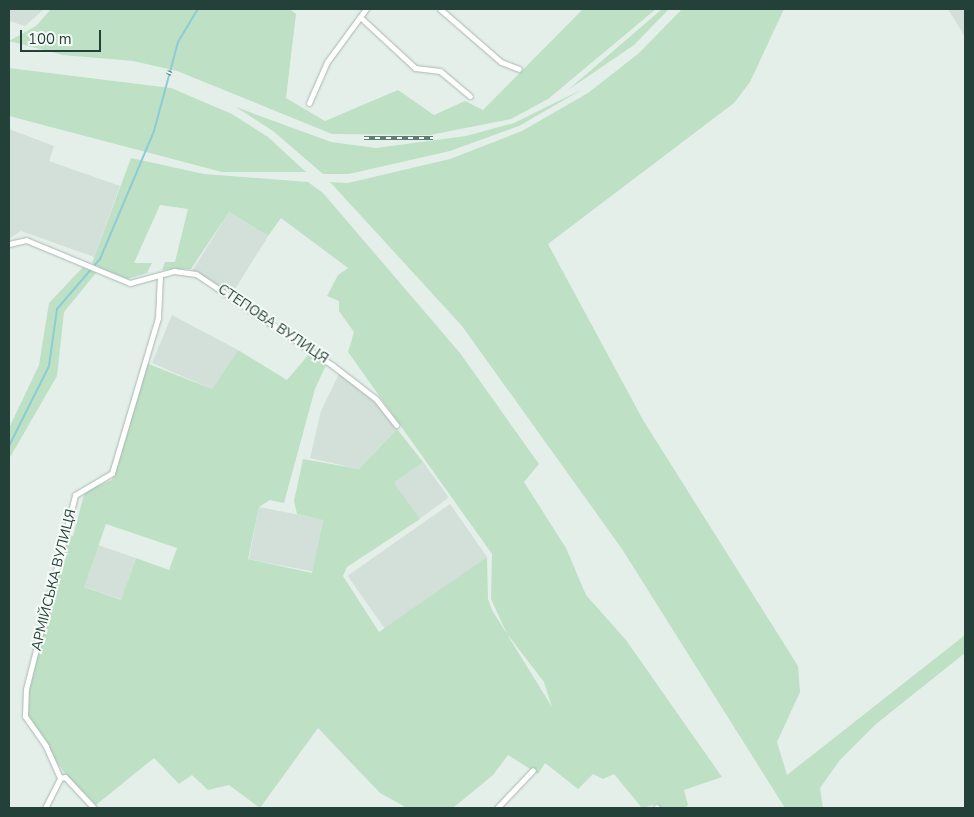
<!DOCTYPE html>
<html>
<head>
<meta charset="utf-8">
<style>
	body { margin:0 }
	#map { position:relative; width:974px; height:817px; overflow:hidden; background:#e5efea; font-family:"Nunito Sans",sans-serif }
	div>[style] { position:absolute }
	.built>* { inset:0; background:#d3dfd9; transform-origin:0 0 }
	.green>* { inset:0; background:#bee0c5 }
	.stream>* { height:2px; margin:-1px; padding:0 1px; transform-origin:1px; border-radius:1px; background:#8cccd5 }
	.roads { filter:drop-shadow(0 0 1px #a7b7b1) drop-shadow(0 0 1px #a7b7b1) }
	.minor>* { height:5px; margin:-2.5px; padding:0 2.5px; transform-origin:2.5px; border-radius:2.5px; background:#fff }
	.rail>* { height:4px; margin-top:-2px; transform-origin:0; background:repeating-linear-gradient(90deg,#f6fbf8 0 5.5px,#5e7d73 0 11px); box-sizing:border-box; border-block:1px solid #5e7d73 }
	span { translate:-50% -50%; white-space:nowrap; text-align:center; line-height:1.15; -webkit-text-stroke:4px #f6fbf8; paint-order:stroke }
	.street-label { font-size:14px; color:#234138 }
	.frame { position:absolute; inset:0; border:10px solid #234138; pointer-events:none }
	.scale { position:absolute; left:20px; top:30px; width:81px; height:22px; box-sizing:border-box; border:2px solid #234138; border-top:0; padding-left:6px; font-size:15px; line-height:18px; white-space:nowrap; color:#234138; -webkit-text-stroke:4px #f6fbf8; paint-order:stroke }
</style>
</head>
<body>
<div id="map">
	<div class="built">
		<div style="clip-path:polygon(9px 9px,44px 9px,25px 26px,9px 21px)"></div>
		<div style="clip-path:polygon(948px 9px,965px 9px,965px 37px)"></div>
		<div style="clip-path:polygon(9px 129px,54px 146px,49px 161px,120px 186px,94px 257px,21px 231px,9px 239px)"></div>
		<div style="left:229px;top:212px;width:46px;height:69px;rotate:32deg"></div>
		<div style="clip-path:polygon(172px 315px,238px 350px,212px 389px,152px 363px)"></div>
		<div style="clip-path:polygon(339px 374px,375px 400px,397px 429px,359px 469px,310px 458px,321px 411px)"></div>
		<div style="left:423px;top:462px;width:44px;height:37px;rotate:54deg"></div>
		<div style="left:450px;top:504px;width:65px;height:125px;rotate:55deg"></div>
		<div style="left:259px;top:507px;width:65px;height:53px;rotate:11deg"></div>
		<div style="left:98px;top:545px;width:40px;height:44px;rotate:19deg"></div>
	</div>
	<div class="green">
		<div style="clip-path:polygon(51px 9px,290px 9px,296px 14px,286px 98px,325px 121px,398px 90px,434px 115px,465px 101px,483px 110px,583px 9px,656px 9px,548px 99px,511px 119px,430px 135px,332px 134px,177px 71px,133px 61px,63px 55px,9px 41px,36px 26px)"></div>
		<div style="clip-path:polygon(662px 9px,669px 9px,634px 45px,568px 90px)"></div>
		<div style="clip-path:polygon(682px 9px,784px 9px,750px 82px,734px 103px,548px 244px,643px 420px,798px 666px,800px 692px,777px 742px,787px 775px,965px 635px,965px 653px,876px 724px,840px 760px,820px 788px,823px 808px,785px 808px,622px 549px,462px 326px,330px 182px,348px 183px,450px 159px,522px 131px,588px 93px,639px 53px)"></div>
		<div style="clip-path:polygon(9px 68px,171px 88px,232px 114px,268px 137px,306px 172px,222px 172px,9px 116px)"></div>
		<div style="clip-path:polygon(583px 89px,519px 126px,450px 151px,349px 174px,323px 174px,273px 131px,236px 107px,331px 142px,376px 148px,466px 136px,514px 123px)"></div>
		<div style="clip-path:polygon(evenodd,131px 158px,204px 174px,308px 182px,323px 193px,460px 353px,539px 464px,524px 482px,566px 548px,586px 595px,626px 640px,722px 777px,684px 790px,688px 805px,685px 808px,661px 808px,657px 804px,642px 808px,614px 774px,603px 779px,593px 774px,578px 789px,545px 763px,538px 774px,508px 755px,493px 775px,453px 808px,407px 808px,380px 793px,318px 728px,260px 808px,229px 785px,208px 790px,192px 775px,179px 784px,154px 758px,96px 805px,65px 774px,28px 718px,26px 704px,65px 539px,73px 536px,85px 491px,112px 480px,146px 363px,212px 389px,238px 350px,287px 380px,310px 353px,326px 365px,315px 389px,284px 503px,270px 500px,259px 507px,248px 559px,312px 573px,323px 520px,297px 514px,294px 501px,303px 459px,359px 469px,397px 429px,423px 462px,394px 483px,420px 519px,347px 567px,343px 576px,379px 632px,487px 557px,488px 599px,492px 610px,552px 707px,544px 682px,507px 634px,491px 599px,492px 554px,348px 352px,354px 332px,339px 311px,339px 301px,327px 296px,338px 275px,348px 268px,281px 218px,268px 236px,229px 212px,191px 269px,162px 270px,165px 262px,175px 262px,188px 209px,160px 205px,134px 263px,152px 263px,147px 273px,128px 279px,105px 271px,92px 263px,131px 158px,106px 524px,177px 548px,169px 570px,136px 558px,121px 600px,84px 587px,106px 524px)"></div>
		<div style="clip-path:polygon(83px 267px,96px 273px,64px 312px,57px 376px,9px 459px,9px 428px,39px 365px,49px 303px)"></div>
	</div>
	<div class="stream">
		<div style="left:9px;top:446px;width:89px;rotate:-63.4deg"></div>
		<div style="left:49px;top:366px;width:58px;rotate:-82deg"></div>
		<div style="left:57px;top:309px;width:66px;rotate:-49.3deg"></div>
		<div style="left:100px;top:259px;width:139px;rotate:-67.1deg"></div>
		<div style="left:154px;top:131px;width:92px;rotate:-74.9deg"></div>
		<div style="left:178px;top:42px;width:39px;rotate:-59deg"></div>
	</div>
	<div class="roads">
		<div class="minor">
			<div style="left:440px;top:9px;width:81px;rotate:41deg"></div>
			<div style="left:501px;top:62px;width:19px;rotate:21deg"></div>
			<div style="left:360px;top:17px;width:75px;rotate:42.8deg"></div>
			<div style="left:415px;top:68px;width:25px;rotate:7deg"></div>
			<div style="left:440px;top:71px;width:39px;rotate:40deg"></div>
			<div style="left:309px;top:103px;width:45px;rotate:-66.3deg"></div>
			<div style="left:327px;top:62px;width:66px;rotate:-53.7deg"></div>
			<div style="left:9px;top:244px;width:17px;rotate:-13deg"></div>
			<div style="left:26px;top:240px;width:113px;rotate:22.5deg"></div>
			<div style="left:130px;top:283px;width:46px;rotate:-15.3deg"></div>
			<div style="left:174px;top:271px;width:22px;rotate:8deg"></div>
			<div style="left:196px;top:274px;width:164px;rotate:33.8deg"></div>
			<div style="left:332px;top:365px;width:56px;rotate:37.7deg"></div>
			<div style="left:376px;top:399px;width:33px;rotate:52deg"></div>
			<div style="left:60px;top:778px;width:35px;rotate:-114deg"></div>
			<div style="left:46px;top:746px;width:37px;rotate:-125deg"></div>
			<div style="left:25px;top:716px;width:27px;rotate:-88deg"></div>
			<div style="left:26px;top:689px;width:200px;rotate:-75.8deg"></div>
			<div style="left:75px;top:495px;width:43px;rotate:-30.7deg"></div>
			<div style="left:112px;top:473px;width:162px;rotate:-73.5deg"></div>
			<div style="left:158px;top:318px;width:43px;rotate:-87.3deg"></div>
			<div style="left:60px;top:778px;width:5px;rotate:-11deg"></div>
			<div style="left:65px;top:777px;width:42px;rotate:46.9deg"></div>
			<div style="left:45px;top:808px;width:34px;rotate:-63deg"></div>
			<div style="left:497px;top:808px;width:52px;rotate:-46.5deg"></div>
			<div style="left:656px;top:808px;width:1px;rotate:-45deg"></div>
		</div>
	</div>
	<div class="rail">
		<div style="left:167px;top:72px;width:5px;rotate:22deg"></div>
		<div style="left:364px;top:138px;width:69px"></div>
	</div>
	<div class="street-label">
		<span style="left:273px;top:324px;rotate:34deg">СТЕПОВА ВУЛИЦЯ</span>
		<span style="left:54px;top:580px;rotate:-76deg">АРМІЙСЬКА ВУЛИЦЯ</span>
	</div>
	<div class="frame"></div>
	<div class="scale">100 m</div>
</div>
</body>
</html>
